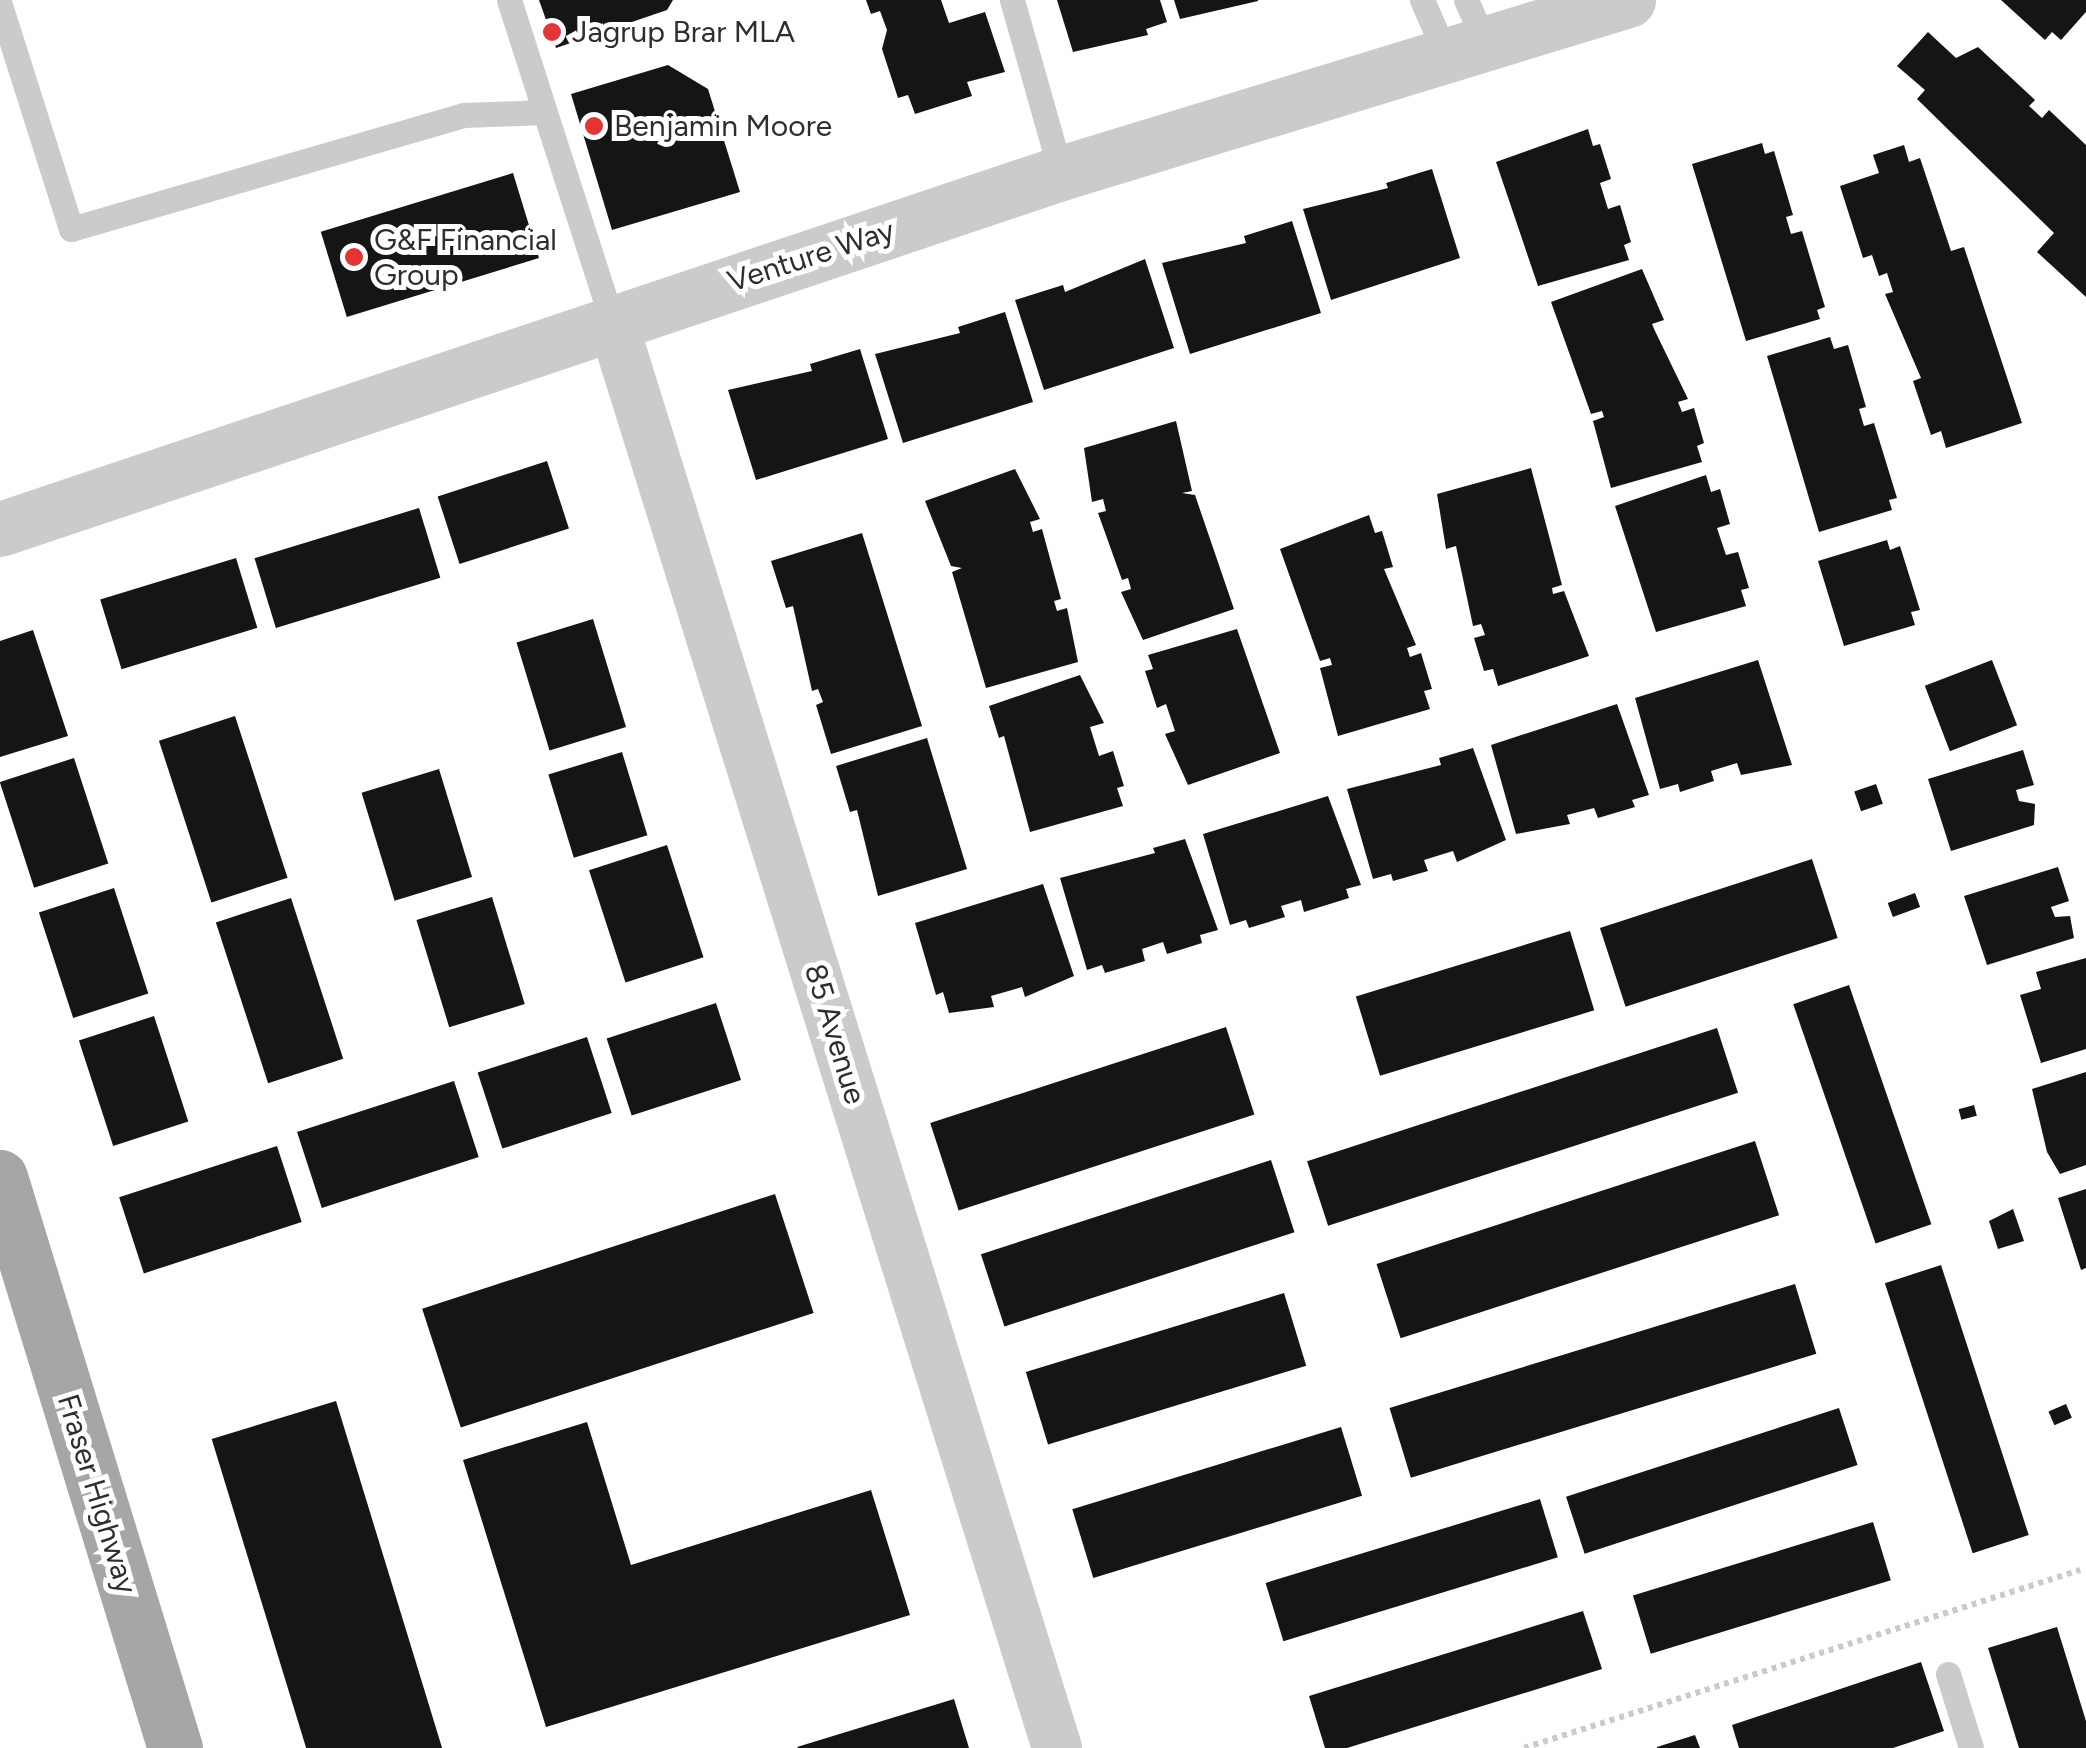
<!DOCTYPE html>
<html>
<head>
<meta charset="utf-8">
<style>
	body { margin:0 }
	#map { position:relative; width:2086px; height:1748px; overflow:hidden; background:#fff; font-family:Figtree,sans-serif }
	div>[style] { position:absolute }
	.building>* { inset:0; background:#151515; transform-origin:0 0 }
	.path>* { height:6px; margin-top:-3px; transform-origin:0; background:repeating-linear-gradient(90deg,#cbcbcb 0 5px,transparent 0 10px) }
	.service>* { height:25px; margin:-12.5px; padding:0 12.5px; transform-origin:12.5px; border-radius:12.5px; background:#cbcbcb }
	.minor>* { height:50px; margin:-25px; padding:0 25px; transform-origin:25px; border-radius:25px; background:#cbcbcb }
	.tertiary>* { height:55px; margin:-27.5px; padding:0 27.5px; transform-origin:27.5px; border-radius:27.5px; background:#cbcbcb }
	.primary>* { height:55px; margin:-27.5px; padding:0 27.5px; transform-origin:27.5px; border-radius:27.5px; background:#a6a6a6 }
	.dots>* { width:28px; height:28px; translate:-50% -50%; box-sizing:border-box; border:5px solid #fff; border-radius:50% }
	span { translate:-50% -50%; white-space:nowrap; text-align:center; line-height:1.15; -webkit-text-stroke:10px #fff; paint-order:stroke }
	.poi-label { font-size:30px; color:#2e2e2e }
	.left { translate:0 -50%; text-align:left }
	.street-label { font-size:30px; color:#2e2e2e }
</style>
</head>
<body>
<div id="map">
	<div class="building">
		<div style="clip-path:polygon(539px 0,673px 0,667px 10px,556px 48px)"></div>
		<div style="clip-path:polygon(866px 0,941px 0,949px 23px,985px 12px,1005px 72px,967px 82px,972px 96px,915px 114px,908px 95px,898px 98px,882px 49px,887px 30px,880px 11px,871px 14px)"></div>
		<div style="clip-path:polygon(1057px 0,1160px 0,1167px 22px,1146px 29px,1148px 35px,1073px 52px)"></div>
		<div style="clip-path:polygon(1174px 0,1258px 0,1258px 1px,1180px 19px)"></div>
		<div style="clip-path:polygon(2001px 0,2086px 0,2086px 12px,2061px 40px,2052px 32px,2045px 40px)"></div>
		<div style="clip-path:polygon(1928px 32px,1956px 58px,1978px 47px,2035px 100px,2029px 106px,2042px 118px,2049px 110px,2086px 145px,2086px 297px,2037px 252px,2054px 233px,1917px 99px,1925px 90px,1897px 66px)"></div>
		<div style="clip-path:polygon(668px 65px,708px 89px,740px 192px,612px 230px,571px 94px)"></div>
		<div style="clip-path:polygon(1588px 129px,1593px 146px,1600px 144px,1611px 179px,1600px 183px,1608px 209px,1620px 205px,1631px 242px,1624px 245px,1629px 260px,1538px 286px,1496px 162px)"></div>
		<div style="clip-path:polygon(1762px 143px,1765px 154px,1774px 151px,1793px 215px,1786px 217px,1791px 234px,1802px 231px,1825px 307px,1817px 310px,1820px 319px,1746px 341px,1692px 164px)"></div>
		<div style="clip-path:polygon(1904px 145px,1909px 162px,1920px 158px,1951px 251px,1964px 247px,2022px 423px,1946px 448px,1941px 431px,1931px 435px,1913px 381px,1921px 378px,1885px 294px,1893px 292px,1887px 273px,1879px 276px,1872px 255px,1863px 258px,1840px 186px,1879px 173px,1873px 155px)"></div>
		<div style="clip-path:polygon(1432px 169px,1460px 258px,1331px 300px,1303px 209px,1388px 188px,1386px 183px)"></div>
		<div style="left:513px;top:173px;width:89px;height:201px;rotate:73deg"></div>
		<div style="clip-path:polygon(1292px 221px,1321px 313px,1190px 354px,1162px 263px,1246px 243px,1244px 236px)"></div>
		<div style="clip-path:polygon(1145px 259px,1174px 348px,1044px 390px,1015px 300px,1063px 285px,1065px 292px)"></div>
		<div style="clip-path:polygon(1642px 269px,1664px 320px,1652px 324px,1655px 331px,1688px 399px,1678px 402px,1682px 412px,1694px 408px,1704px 443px,1697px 446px,1702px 462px,1611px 488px,1593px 421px,1604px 417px,1602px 411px,1591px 414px,1551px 302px)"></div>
		<div style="clip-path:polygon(1005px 312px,1033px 402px,903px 443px,875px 354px,960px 333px,958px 327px)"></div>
		<div style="clip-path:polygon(1830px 337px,1834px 349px,1848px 345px,1866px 407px,1859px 409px,1864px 426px,1874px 423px,1897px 498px,1889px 500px,1892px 510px,1819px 532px,1767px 356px)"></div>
		<div style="clip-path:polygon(860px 349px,888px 439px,756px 480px,728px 390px,812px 371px,810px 364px)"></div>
		<div style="clip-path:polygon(1176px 421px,1192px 491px,1182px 493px,1195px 495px,1234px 609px,1143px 640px,1121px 592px,1131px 589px,1128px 578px,1122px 580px,1098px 513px,1106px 511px,1103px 499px,1092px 502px,1084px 448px)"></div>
		<div style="left:547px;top:461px;width:71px;height:115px;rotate:72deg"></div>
		<div style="clip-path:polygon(1531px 468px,1562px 585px,1552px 588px,1553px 594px,1564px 591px,1589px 656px,1498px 686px,1493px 669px,1484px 671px,1474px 638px,1485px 635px,1481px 624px,1473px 626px,1456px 546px,1446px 549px,1437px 494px)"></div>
		<div style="clip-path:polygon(1015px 469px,1040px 519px,1030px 522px,1033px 532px,1042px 529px,1061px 599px,1054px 601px,1057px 611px,1067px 608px,1078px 662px,986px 688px,952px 572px,962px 568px,951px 566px,925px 501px)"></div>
		<div style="clip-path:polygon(1706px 475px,1711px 492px,1720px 489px,1730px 524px,1717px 528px,1726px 555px,1738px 552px,1749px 588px,1741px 590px,1746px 606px,1656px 632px,1615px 506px)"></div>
		<div style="left:419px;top:508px;width:73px;height:172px;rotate:73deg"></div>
		<div style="clip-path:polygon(1369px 515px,1375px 533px,1382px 531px,1393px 567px,1384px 569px,1416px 645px,1407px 648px,1410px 657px,1421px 653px,1432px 689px,1424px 691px,1430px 709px,1338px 736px,1320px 668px,1332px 665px,1330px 658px,1320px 661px,1280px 549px)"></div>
		<div style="clip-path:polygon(862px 533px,922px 726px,831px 754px,816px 705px,823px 702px,818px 689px,812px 691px,793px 606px,786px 608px,771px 561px)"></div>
		<div style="clip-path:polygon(1887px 540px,1890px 550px,1900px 546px,1920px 610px,1911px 612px,1915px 625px,1844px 646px,1818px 561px)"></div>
		<div style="left:236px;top:558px;width:73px;height:142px;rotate:73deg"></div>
		<div style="left:593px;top:619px;width:113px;height:80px;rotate:73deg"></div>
		<div style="clip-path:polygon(1237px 629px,1280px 753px,1188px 785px,1165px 734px,1175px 731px,1166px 704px,1157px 708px,1145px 671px,1153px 669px,1148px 655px)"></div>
		<div style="clip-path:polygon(33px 630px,68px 736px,0 757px,0 641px)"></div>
		<div style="clip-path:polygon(1758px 660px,1792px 765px,1741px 775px,1737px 763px,1711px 771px,1714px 781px,1680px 792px,1678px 784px,1660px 789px,1635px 698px)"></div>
		<div style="left:1992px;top:660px;width:70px;height:72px;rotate:69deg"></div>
		<div style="clip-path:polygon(1080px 675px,1104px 723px,1090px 727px,1099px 756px,1113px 751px,1124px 786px,1117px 788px,1123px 806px,1030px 832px,1004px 736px,999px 738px,989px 706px)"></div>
		<div style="clip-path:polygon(1617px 704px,1649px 795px,1632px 800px,1635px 807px,1598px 818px,1594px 808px,1567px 815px,1570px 824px,1516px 834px,1491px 745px)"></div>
		<div style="left:235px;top:716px;width:170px;height:80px;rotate:72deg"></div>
		<div style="clip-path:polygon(927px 738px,967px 869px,878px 896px,857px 810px,850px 812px,836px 766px)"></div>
		<div style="clip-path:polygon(1473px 748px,1506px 840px,1457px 862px,1453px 851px,1424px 860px,1428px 871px,1393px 881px,1391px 874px,1373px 879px,1347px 789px,1441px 765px,1439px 758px)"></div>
		<div style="clip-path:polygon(2023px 750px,2034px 785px,2016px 790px,2019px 801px,2035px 804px,2034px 825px,1951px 851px,1928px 779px)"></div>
		<div style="left:622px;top:752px;width:87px;height:77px;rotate:73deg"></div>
		<div style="left:74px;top:758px;width:111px;height:78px;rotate:72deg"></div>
		<div style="left:439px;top:769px;width:113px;height:81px;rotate:73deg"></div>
		<div style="left:1876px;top:784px;width:21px;height:23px;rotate:71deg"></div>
		<div style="clip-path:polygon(1328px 796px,1361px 885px,1346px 889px,1349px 898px,1304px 912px,1301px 900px,1281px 906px,1285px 917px,1249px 928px,1246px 920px,1230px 925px,1203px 834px)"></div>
		<div style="clip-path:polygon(1185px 839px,1218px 930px,1200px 935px,1202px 943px,1167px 954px,1163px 942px,1142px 949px,1145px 961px,1105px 973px,1102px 965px,1087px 970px,1060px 878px,1155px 853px,1153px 848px)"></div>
		<div style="left:667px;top:845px;width:118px;height:82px;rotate:72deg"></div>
		<div style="left:1812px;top:859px;width:83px;height:223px;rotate:72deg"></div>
		<div style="clip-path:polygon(2058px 867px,2069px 901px,2051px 907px,2055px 917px,2070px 916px,2074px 938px,1987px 965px,1964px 896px)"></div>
		<div style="clip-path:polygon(1043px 884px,1074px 976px,1025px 997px,1022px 987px,991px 996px,994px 1007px,949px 1013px,943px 992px,936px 995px,915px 923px)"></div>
		<div style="left:114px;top:888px;width:111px;height:79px;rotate:72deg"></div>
		<div style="left:1915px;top:893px;width:15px;height:29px;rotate:70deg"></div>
		<div style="left:492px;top:897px;width:112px;height:79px;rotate:73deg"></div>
		<div style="left:291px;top:898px;width:169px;height:79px;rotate:72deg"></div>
		<div style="left:1570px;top:931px;width:83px;height:224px;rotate:73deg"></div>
		<div style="clip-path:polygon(2086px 958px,2086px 1049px,2041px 1063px,2020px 995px,2041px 989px,2036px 972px)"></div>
		<div style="left:1849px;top:985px;width:253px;height:59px;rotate:71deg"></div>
		<div style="left:716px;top:1003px;width:81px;height:115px;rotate:72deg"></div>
		<div style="left:154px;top:1016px;width:111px;height:79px;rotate:72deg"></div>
		<div style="left:1226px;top:1027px;width:92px;height:311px;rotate:72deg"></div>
		<div style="left:1717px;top:1028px;width:68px;height:431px;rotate:72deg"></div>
		<div style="left:587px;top:1037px;width:80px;height:115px;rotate:72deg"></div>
		<div style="clip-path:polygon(2086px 1072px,2086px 1165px,2060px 1174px,2047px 1152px,2032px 1089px)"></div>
		<div style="left:454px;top:1081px;width:80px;height:165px;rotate:72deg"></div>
		<div style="left:1974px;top:1105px;width:11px;height:16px;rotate:75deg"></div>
		<div style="left:1755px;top:1141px;width:78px;height:398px;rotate:72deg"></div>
		<div style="left:277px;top:1146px;width:80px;height:166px;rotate:72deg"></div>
		<div style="left:1271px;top:1160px;width:76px;height:305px;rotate:72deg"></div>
		<div style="clip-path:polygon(2086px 1189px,2086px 1268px,2081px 1270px,2058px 1198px)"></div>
		<div style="left:775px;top:1194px;width:125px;height:371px;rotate:72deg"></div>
		<div style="clip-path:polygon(2013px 1209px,2024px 1241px,1998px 1249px,1989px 1221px)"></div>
		<div style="left:1941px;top:1265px;width:284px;height:59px;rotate:72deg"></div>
		<div style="left:1795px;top:1284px;width:73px;height:424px;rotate:73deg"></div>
		<div style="left:1284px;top:1293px;width:76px;height:270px;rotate:73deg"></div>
		<div style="left:336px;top:1401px;width:363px;height:130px;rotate:73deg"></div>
		<div style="left:2066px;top:1404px;width:15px;height:19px;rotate:67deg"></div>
		<div style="left:1839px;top:1408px;width:60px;height:287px;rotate:72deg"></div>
		<div style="clip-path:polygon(587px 1422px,631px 1565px,871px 1490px,910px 1615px,546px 1727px,463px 1460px)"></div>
		<div style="left:1341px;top:1427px;width:72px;height:281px;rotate:73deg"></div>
		<div style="left:1540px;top:1499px;width:61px;height:287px;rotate:73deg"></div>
		<div style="left:1873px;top:1522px;width:61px;height:251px;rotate:73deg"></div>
		<div style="clip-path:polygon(1583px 1611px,1602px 1669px,1347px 1748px,1325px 1748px,1309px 1696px)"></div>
		<div style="clip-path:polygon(2057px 1627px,2086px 1721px,2086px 1748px,2019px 1748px,1988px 1648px)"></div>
		<div style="clip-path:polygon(1921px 1662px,1944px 1731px,1893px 1748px,1739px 1748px,1732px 1725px)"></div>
		<div style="clip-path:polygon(954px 1699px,969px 1748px,798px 1748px,797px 1747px)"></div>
		<div style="clip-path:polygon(1695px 1735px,1700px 1748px,1657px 1748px,1657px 1747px)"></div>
	</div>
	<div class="path">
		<div style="left:1524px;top:1748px;width:584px;rotate:-17.75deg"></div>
	</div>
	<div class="service">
		<div style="left:509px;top:0;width:336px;rotate:72.2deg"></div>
		<div style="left:1012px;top:0;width:180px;rotate:74.2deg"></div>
		<div style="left:1422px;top:0;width:60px;rotate:66.4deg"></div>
		<div style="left:1466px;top:0;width:49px;rotate:66deg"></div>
		<div style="left:0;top:5px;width:235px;rotate:72.4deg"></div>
		<div style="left:71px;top:229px;width:409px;rotate:-16.2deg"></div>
		<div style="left:464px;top:115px;width:80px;rotate:-2.1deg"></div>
		<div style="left:1948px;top:1674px;width:77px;rotate:72.7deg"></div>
	</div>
	<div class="minor">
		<div style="left:612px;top:320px;width:1496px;rotate:72.69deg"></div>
	</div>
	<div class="tertiary">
		<div style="left:0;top:529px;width:1119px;rotate:-18.55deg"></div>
		<div style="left:1061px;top:173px;width:593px;rotate:-16.97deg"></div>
	</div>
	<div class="primary">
		<div style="left:0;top:1177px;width:597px;rotate:72.96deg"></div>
	</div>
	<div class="dots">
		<div style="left:552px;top:32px;background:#e13635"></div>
		<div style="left:594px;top:126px;background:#e13635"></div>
		<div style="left:354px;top:257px;background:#e13635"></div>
	</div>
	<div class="poi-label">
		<span class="left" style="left:572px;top:32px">Jagrup Brar MLA</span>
		<span class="left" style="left:614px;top:126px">Benjamin Moore</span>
		<span class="left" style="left:374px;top:257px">G&amp;F Financial<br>Group</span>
	</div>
	<div class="street-label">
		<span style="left:811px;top:256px;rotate:-18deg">Venture Way</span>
		<span style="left:835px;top:1034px;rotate:73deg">85 Avenue</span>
		<span style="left:97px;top:1494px;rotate:73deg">Fraser Highway</span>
	</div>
</div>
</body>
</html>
